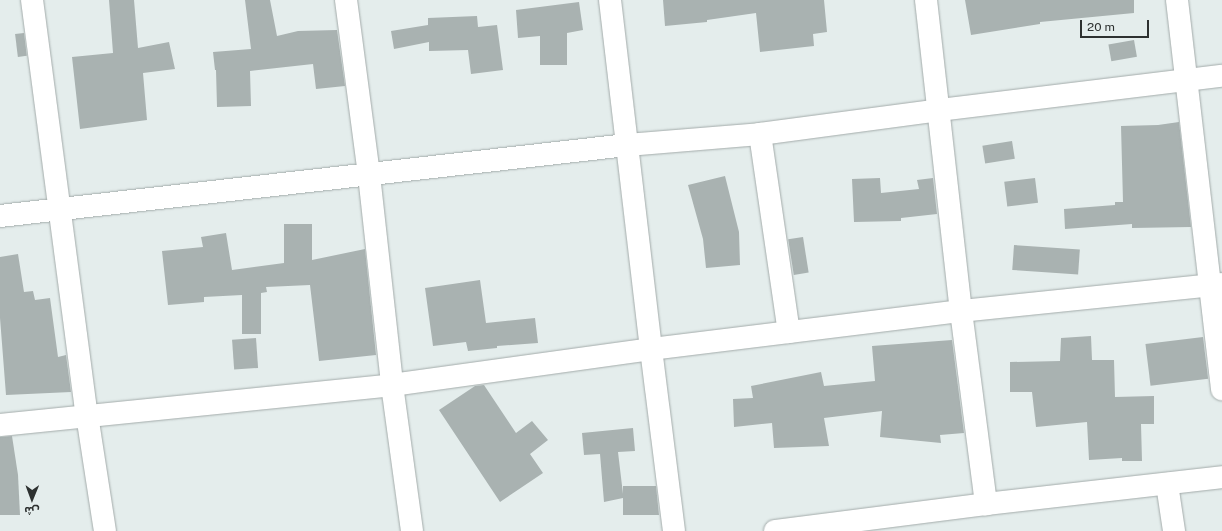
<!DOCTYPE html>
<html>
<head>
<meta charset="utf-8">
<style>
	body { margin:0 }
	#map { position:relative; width:1222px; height:531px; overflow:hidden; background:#e4edec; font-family:"Public Sans","Noto Sans Arabic",sans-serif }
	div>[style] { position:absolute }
	.building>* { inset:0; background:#a9b2b1; transform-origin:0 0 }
	.roads { filter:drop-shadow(0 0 1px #a3abaa) drop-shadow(0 0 1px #a3abaa) }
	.street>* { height:22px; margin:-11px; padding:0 11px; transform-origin:11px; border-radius:11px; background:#fff }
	span { translate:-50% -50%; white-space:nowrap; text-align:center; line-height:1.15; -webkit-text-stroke:3px #e4edec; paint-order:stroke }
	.north { position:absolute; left:12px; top:479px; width:40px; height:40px; -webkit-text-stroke:3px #e4edec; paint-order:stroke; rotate:181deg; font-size:11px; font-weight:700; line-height:16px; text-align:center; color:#2d3130 }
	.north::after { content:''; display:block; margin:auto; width:14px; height:18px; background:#2d3130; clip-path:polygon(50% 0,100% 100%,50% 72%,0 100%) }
	.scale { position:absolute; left:1080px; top:20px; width:69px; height:18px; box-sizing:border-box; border:2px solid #2d3130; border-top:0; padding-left:5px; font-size:12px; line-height:14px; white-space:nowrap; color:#2d3130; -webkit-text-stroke:3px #e4edec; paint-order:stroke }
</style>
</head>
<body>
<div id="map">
	<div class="building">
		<div style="clip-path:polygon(109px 0,134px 0,138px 48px,169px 42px,175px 69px,143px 73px,147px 120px,80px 129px,72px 57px,113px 53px)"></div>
		<div style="clip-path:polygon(245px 0,270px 0,277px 36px,298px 31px,337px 30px,345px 86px,316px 89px,313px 64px,250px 71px,251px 106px,217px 107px,216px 70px,215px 70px,213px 52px,251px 49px)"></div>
		<div style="clip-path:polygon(663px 0,824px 0,827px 32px,813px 34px,814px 46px,760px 52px,756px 13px,707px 20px,707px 22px,665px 26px)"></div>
		<div style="clip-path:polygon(965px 0,1134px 0,1134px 13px,1040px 22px,1040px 24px,971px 35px)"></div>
		<div style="clip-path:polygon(579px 2px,583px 30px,567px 33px,567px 65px,540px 65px,540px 36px,518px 38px,516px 10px)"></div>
		<div style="clip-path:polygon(477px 16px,478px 27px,497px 25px,503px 70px,471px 74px,468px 50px,429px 51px,429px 42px,394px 49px,391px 31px,428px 25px,428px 18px)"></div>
		<div style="left:24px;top:33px;width:23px;height:9px;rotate:83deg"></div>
		<div style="left:1134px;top:40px;width:17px;height:26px;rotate:80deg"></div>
		<div style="clip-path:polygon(1179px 122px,1191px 227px,1132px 228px,1132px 224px,1065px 229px,1064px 209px,1115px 205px,1115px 202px,1123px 202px,1121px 126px,1158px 125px)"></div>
		<div style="left:1012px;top:141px;width:18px;height:30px;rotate:81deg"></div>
		<div style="clip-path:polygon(725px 176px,739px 232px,740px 265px,706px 268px,703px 239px,688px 185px)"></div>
		<div style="clip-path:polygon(880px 178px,881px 193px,919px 189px,917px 180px,933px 178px,937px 214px,901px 218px,901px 221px,854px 222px,852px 179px)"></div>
		<div style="left:1035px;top:178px;width:25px;height:31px;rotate:83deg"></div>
		<div style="clip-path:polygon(284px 224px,312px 224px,312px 260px,365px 249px,376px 355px,319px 361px,310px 285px,266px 287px,267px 292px,261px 293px,261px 334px,242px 334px,242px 295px,204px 297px,204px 302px,168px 305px,162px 251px,203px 247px,201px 237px,226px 233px,232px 270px,284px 263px)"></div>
		<div style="left:803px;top:237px;width:36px;height:15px;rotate:81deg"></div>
		<div style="left:1014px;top:245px;width:66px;height:25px;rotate:4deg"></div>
		<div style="clip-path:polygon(18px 254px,24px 292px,33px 291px,35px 300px,50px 298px,58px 357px,66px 355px,71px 392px,6px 395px,0 318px,0 257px)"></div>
		<div style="clip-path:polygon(480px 280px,486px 323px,535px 318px,538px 343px,497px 346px,497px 348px,468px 351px,466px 342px,433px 346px,425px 288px)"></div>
		<div style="clip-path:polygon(1091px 336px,1092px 360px,1114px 360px,1115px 397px,1154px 396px,1154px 424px,1141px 424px,1142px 461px,1122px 461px,1122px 458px,1089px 460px,1087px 422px,1036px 427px,1032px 392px,1010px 392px,1010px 362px,1060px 361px,1061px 338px)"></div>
		<div style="left:1203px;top:337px;width:42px;height:58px;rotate:83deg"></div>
		<div style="left:256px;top:338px;width:30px;height:24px;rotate:86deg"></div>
		<div style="clip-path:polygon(952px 340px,964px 433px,940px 435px,941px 443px,880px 437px,882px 411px,824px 418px,829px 446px,774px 448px,772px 423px,734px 427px,733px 399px,753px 398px,751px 386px,821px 372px,824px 386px,875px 381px,872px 346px)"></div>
		<div style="clip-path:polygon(484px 385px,516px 433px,532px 421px,548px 440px,530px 454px,543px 473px,500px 502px,439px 410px,475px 386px)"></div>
		<div style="clip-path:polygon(633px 428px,635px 451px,618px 452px,623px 494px,623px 486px,656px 486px,659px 515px,623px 515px,623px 498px,604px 502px,600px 454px,584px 455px,582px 433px)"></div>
		<div style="clip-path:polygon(12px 436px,18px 475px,20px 515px,0 515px,0 437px)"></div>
	</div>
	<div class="roads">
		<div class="street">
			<div style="left:32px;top:0;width:419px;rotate:82.5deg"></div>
			<div style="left:87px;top:415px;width:117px;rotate:81.2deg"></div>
			<div style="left:346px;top:0;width:177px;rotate:82.5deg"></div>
			<div style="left:369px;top:175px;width:211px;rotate:83.7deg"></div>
			<div style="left:392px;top:385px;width:147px;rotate:82.2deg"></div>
			<div style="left:610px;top:0;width:351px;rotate:83.3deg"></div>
			<div style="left:651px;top:349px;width:183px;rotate:82.8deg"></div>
			<div style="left:926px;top:0;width:313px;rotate:83.6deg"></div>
			<div style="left:961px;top:311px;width:195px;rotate:82.6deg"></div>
			<div style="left:1177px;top:0;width:392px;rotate:83.4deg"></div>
			<div style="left:760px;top:134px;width:200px;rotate:81.7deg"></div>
			<div style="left:0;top:216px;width:631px;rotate:-6.46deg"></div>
			<div style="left:627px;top:145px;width:133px;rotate:-4.7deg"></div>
			<div style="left:760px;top:134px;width:181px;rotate:-7.6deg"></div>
			<div style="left:939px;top:110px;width:285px;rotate:-6.9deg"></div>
			<div style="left:0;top:425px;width:394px;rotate:-5.8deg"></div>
			<div style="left:392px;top:385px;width:261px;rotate:-7.9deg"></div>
			<div style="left:651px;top:349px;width:312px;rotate:-7deg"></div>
			<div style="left:961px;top:311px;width:262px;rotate:-5.9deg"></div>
			<div style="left:1167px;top:484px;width:48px;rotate:81.5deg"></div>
			<div style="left:775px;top:531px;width:213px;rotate:-7.3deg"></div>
			<div style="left:986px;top:504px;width:238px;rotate:-6.5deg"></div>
		</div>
	</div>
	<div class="north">ش</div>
	<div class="scale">20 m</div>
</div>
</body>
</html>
